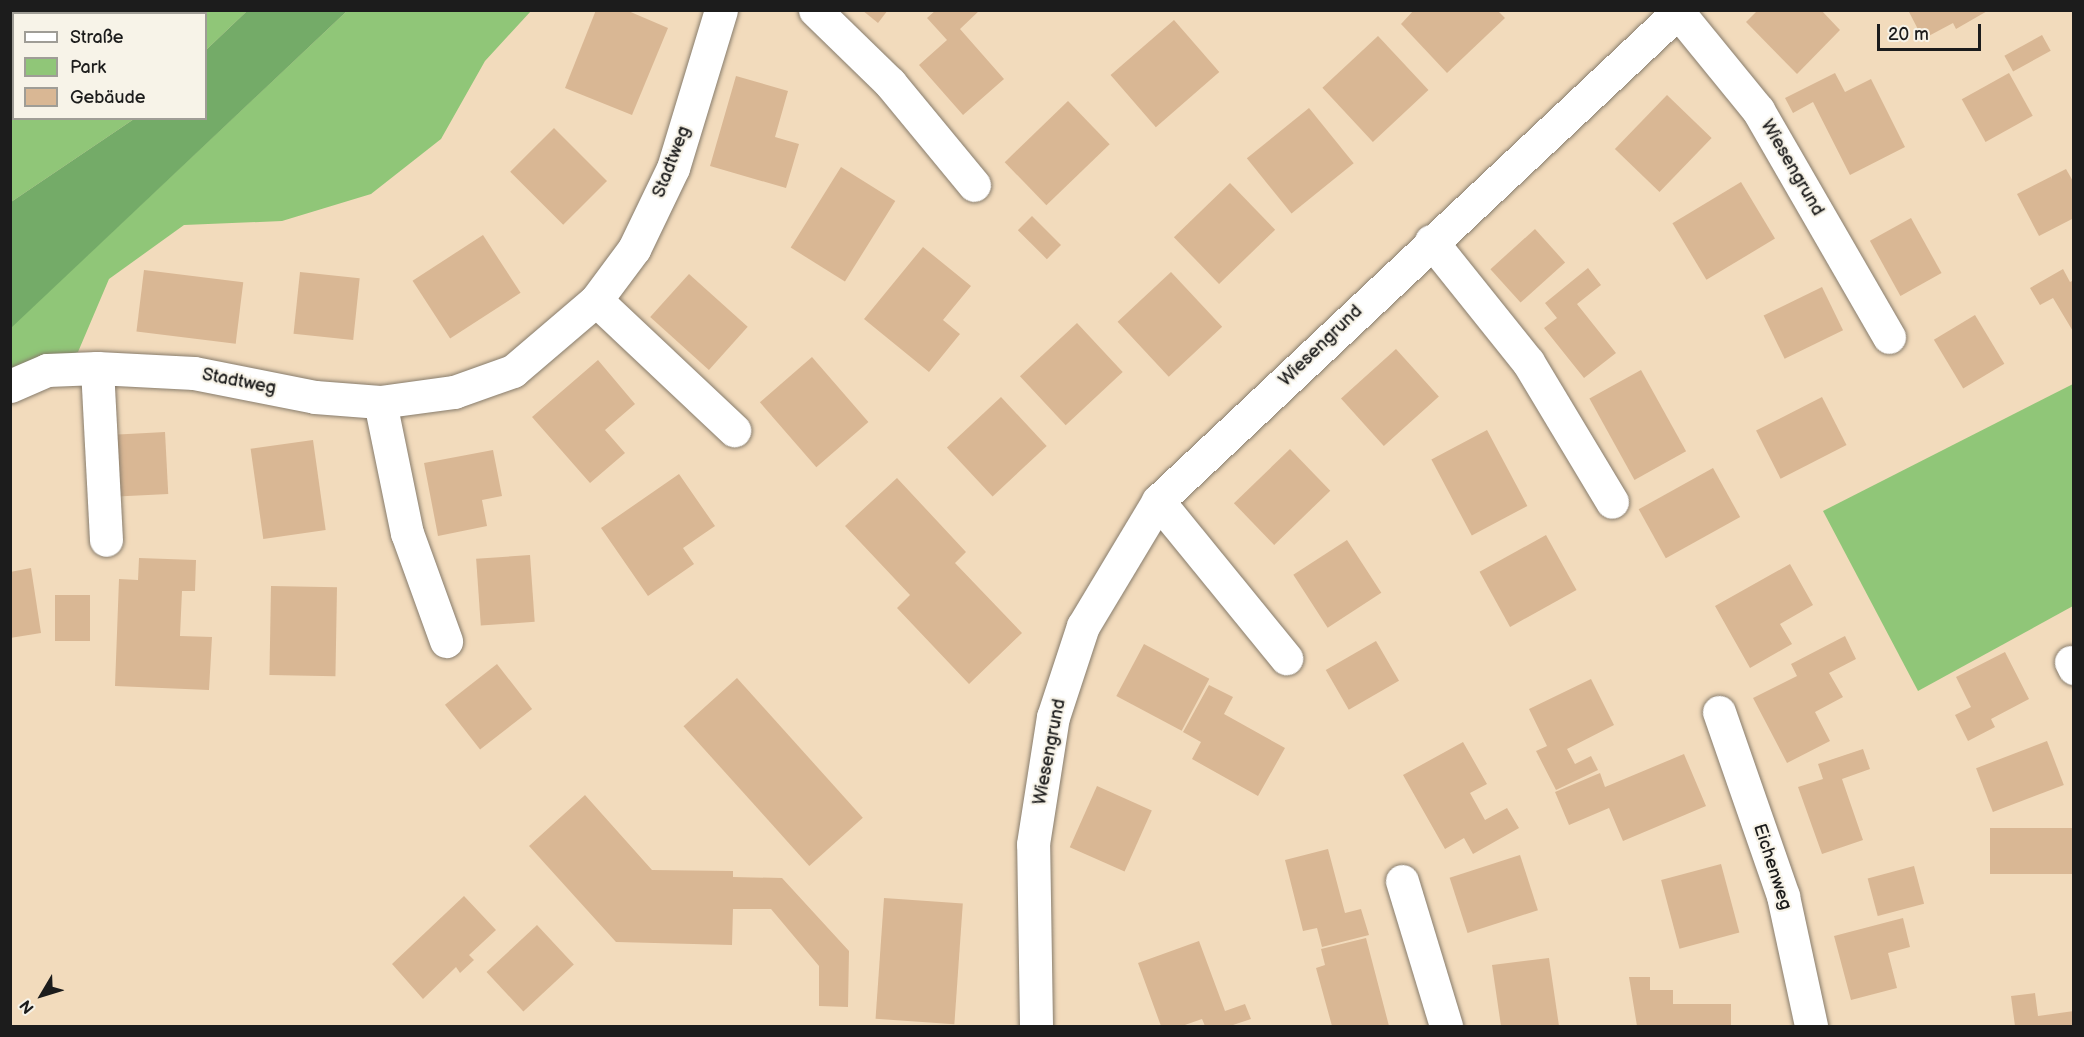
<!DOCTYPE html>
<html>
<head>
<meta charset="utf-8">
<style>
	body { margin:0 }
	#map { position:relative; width:2084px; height:1037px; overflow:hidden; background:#f2dbbc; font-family:"Balsamiq Sans",sans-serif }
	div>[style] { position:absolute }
	.green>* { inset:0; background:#90c678 }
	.forest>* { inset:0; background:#74ab68 }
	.building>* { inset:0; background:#d9b794; transform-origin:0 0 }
	.roads { filter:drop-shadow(0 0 2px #877c6c) drop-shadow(0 0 2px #877c6c) }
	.minor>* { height:33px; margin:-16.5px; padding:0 16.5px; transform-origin:16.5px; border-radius:16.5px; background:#fff }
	span { translate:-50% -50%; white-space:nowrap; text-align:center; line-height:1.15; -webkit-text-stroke:4.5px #f7f3e8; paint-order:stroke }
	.street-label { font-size:18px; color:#1c1c1c }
	.frame { position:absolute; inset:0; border:12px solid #1c1c1c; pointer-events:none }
	.legend { position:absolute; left:12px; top:12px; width:195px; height:108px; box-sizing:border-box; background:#f7f3e8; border:2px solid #9f9d96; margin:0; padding:8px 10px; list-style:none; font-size:18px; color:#1c1c1c }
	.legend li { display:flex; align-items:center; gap:12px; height:30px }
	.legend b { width:30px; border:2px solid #9f9d96 }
	.north { position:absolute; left:12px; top:965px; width:60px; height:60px; -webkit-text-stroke:4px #f7f3e8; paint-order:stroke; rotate:232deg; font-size:16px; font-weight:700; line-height:24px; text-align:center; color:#1c1c1c }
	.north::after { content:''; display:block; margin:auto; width:21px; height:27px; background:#1c1c1c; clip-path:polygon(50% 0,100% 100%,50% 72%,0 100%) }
	.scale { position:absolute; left:1877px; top:24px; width:104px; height:27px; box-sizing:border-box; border:3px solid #1c1c1c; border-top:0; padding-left:8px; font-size:18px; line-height:21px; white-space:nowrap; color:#1c1c1c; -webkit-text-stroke:4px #f7f3e8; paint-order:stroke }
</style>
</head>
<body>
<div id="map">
	<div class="green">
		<div style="clip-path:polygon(11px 11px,247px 11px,206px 50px,206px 14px,14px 14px,14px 118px,134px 119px,11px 202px)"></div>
		<div style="clip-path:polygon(347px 11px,531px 11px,485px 61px,441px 139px,371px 194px,282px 221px,184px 225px,109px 279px,78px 352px,11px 374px,10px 328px)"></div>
		<div style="clip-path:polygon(2073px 384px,2073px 606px,1918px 691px,1823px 511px)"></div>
	</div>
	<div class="forest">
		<div style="clip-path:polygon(247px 11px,347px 11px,11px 328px,11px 202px,134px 119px,206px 118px,206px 50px)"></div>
	</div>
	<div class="building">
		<div style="clip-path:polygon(596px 10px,626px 10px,668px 28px,632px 115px,565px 88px)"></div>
		<div style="clip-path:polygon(862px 10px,888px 10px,878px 23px)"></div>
		<div style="clip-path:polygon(936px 10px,980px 10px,960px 29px,1004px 79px,963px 115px,919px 65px,947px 40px,927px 18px)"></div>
		<div style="clip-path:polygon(1414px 10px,1497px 10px,1505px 18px,1447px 73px,1401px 24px)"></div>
		<div style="clip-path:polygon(1758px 10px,1821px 10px,1840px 30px,1797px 74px,1746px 22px)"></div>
		<div style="clip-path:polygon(1908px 10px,1989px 10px,1956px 29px,1953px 23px,1923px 39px)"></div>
		<div style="left:1174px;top:20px;width:69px;height:84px;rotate:49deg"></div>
		<div style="left:2042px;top:35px;width:18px;height:43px;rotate:61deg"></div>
		<div style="left:1378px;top:36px;width:74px;height:76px;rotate:47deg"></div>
		<div style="clip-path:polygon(1835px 73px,1845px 92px,1871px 79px,1905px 147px,1850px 175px,1813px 102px,1793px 113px,1785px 98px)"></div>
		<div style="left:2009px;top:73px;width:49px;height:54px;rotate:61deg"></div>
		<div style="clip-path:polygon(736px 76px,788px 91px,775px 137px,799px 144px,786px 188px,710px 166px)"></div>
		<div style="left:1667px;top:95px;width:62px;height:75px;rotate:44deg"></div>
		<div style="left:1068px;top:101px;width:60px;height:88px;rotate:46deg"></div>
		<div style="left:1309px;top:108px;width:71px;height:80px;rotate:51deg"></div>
		<div style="left:554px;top:128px;width:75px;height:62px;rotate:45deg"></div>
		<div style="left:841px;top:167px;width:64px;height:95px;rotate:32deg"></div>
		<div style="clip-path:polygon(2066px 169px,2074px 183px,2074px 218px,2039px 236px,2017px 194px)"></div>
		<div style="left:1741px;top:182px;width:66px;height:80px;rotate:59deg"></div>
		<div style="left:1230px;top:183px;width:65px;height:78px;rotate:46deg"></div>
		<div style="left:1032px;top:216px;width:41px;height:20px;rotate:45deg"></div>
		<div style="left:1911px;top:218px;width:63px;height:47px;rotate:61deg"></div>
		<div style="left:1535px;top:229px;width:45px;height:60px;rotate:48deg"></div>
		<div style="left:483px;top:235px;width:69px;height:84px;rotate:57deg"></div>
		<div style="clip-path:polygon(923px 247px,971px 286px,943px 320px,960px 334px,929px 372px,864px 319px)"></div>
		<div style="clip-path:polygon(1588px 268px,1601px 285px,1577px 304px,1616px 353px,1584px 378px,1544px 328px,1557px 318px,1545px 303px)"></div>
		<div style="clip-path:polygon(2063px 269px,2070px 282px,2074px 280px,2074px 333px,2053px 298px,2040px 305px,2030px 288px)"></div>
		<div style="left:144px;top:270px;width:100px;height:62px;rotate:7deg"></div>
		<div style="left:300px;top:272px;width:60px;height:62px;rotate:6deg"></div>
		<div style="left:1171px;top:272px;width:75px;height:73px;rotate:47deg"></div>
		<div style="left:689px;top:274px;width:79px;height:58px;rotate:42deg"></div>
		<div style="left:1822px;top:287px;width:48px;height:65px;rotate:64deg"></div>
		<div style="left:1975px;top:315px;width:57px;height:48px;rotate:59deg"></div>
		<div style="left:1077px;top:323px;width:67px;height:78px;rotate:47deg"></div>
		<div style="left:1396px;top:349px;width:64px;height:74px;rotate:48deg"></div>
		<div style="left:812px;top:357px;width:86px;height:69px;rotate:49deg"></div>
		<div style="clip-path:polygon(598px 360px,635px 404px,605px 430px,625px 453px,590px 483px,532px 417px)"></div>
		<div style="left:1641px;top:370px;width:93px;height:59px;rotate:61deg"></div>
		<div style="left:1001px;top:397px;width:67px;height:74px;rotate:47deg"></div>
		<div style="left:1822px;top:397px;width:54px;height:74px;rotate:63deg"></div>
		<div style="left:1487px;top:430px;width:86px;height:63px;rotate:62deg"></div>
		<div style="left:165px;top:432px;width:62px;height:56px;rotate:87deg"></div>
		<div style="left:313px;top:440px;width:91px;height:63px;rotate:82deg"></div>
		<div style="left:1290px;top:449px;width:58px;height:78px;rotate:46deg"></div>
		<div style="clip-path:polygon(493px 450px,502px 496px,482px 500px,487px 526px,438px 536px,424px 463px)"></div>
		<div style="left:1713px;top:468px;width:56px;height:85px;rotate:61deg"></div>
		<div style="clip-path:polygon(679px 474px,715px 526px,683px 548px,694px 564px,648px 596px,601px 528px)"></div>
		<div style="clip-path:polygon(897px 478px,966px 552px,955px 563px,1022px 633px,969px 684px,897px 608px,910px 595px,845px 526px)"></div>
		<div style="left:1546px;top:535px;width:63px;height:76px;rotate:61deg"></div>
		<div style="left:1347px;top:540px;width:63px;height:64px;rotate:57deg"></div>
		<div style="left:530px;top:555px;width:67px;height:54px;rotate:86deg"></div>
		<div style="clip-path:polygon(139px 558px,196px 560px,195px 591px,182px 591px,180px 636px,212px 637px,209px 690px,115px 686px,119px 579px,138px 580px)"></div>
		<div style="clip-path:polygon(1790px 564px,1813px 605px,1780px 624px,1792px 644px,1750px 668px,1715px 606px)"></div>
		<div style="clip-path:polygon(31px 568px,41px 633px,10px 638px,10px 572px)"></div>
		<div style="left:271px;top:586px;width:66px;height:89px;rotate:1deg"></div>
		<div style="left:55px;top:595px;width:35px;height:46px"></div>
		<div style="clip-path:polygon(1845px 636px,1856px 659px,1829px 673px,1843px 697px,1815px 712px,1830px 741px,1787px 763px,1753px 698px,1797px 676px,1791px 664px)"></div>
		<div style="left:1376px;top:641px;width:46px;height:58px;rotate:60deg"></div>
		<div style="left:1144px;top:644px;width:74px;height:59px;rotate:28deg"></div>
		<div style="clip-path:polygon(2005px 652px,2029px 699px,1991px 719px,1995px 727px,1968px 741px,1955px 715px,1971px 707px,1956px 677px)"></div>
		<div style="left:497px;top:664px;width:57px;height:66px;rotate:52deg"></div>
		<div style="left:737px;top:678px;width:188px;height:72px;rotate:48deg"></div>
		<div style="clip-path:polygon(1591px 679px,1614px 725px,1567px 749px,1575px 764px,1591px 756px,1598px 770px,1556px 790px,1536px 751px,1547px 746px,1529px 709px)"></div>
		<div style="clip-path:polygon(1209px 685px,1233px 697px,1224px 714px,1285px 748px,1258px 796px,1192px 759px,1201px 742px,1183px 732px)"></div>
		<div style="left:2047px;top:741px;width:47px;height:76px;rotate:69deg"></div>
		<div style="clip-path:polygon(1463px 742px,1487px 784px,1470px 793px,1485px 820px,1507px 808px,1519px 828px,1473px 854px,1464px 838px,1445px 849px,1403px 775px)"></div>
		<div style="clip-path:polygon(1863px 749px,1870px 769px,1842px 779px,1863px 840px,1822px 854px,1798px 787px,1823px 779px,1818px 764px)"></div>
		<div style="clip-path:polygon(1684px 754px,1706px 806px,1623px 841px,1609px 808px,1569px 825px,1555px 792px,1600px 773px,1605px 787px)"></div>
		<div style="left:1097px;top:786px;width:60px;height:67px;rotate:24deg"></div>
		<div style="clip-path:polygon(585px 795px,652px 870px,733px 871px,733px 877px,782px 878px,849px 951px,848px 1007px,819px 1006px,819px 966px,771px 909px,733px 909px,732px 945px,616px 942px,529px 846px)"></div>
		<div style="left:2074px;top:828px;width:46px;height:84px;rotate:90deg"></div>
		<div style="clip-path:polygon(1328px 849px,1345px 913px,1361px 909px,1369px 935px,1322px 947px,1317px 928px,1303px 931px,1285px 860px)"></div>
		<div style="left:1520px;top:855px;width:58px;height:74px;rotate:72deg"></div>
		<div style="left:1721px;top:864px;width:71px;height:62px;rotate:75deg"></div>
		<div style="left:1914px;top:866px;width:39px;height:48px;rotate:75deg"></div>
		<div style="clip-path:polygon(464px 896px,496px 930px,469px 955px,474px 960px,460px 973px,456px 967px,423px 999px,392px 964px)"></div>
		<div style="left:884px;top:898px;width:79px;height:121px;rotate:4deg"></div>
		<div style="clip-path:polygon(1903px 918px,1910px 947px,1888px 953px,1897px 988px,1851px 1000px,1834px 936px)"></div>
		<div style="left:537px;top:925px;width:54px;height:69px;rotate:47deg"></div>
		<div style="clip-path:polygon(1366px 938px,1389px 1026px,1332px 1026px,1316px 968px,1325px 965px,1321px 949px)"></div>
		<div style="clip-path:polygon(1199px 941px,1225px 1011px,1245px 1004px,1251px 1019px,1230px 1026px,1205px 1026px,1202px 1019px,1182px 1026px,1161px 1026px,1138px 963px)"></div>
		<div style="clip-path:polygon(1549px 958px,1559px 1026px,1501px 1026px,1492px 965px)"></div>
		<div style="clip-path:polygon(1629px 977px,1650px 977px,1650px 990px,1673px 990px,1673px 1004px,1731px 1004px,1731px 1026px,1637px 1026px)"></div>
		<div style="clip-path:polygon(2035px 993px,2038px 1016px,2074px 1011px,2074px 1026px,2015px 1026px,2011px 996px)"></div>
	</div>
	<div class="roads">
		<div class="minor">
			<div style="left:815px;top:10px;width:105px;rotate:44.2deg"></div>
			<div style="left:890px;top:83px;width:132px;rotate:50.5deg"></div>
			<div style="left:1678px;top:12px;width:127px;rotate:50.8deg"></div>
			<div style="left:1758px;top:110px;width:262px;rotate:60deg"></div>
			<div style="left:1431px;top:241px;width:155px;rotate:51.3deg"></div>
			<div style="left:1528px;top:362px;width:163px;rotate:59deg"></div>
			<div style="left:596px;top:300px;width:190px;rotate:43.3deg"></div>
			<div style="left:97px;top:368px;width:172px;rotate:87deg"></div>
			<div style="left:10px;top:386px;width:40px;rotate:-23.4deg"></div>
			<div style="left:47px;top:370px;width:50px;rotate:-2.3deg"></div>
			<div style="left:97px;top:368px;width:97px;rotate:3deg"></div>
			<div style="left:194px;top:373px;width:123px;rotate:11.2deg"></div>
			<div style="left:315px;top:397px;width:65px;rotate:4.4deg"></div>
			<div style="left:380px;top:402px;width:75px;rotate:-7.7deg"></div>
			<div style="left:454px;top:392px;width:63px;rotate:-19.6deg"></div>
			<div style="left:513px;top:371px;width:109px;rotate:-40.5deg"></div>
			<div style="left:596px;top:300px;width:64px;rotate:-53.3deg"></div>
			<div style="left:634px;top:249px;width:90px;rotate:-64.3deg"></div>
			<div style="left:673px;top:168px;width:165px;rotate:-73.1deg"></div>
			<div style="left:380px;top:402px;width:134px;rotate:78.4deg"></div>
			<div style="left:407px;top:533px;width:115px;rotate:70.1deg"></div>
			<div style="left:1158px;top:501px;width:203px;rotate:50.8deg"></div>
			<div style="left:2071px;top:662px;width:7px;rotate:63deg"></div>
			<div style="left:1719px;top:712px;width:195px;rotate:70.8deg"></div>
			<div style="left:1783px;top:896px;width:133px;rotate:77.8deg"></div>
			<div style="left:1402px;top:881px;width:152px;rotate:73.1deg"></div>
			<div style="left:1036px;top:1026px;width:182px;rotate:-90.9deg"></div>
			<div style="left:1033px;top:844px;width:129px;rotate:-81.1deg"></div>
			<div style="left:1053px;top:717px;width:96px;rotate:-71.8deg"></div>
			<div style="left:1083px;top:626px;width:146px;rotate:-59deg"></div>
			<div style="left:1158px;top:501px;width:717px;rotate:-43.25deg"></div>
		</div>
	</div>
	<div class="street-label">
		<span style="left:672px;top:162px;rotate:-69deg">Stadtweg</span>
		<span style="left:1792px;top:168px;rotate:60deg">Wiesengrund</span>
		<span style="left:1321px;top:346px;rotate:-44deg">Wiesengrund</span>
		<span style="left:239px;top:382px;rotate:11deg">Stadtweg</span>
		<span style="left:1050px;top:752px;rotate:-79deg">Wiesengrund</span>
		<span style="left:1772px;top:867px;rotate:72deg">Eichenweg</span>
	</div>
	<div class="frame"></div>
	<ul class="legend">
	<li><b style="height:8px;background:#fff"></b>Straße</li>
	<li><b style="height:16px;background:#90c678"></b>Park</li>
	<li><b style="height:16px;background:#d9b794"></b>Gebäude</li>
	</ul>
	<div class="north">N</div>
	<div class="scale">20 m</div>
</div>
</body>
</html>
